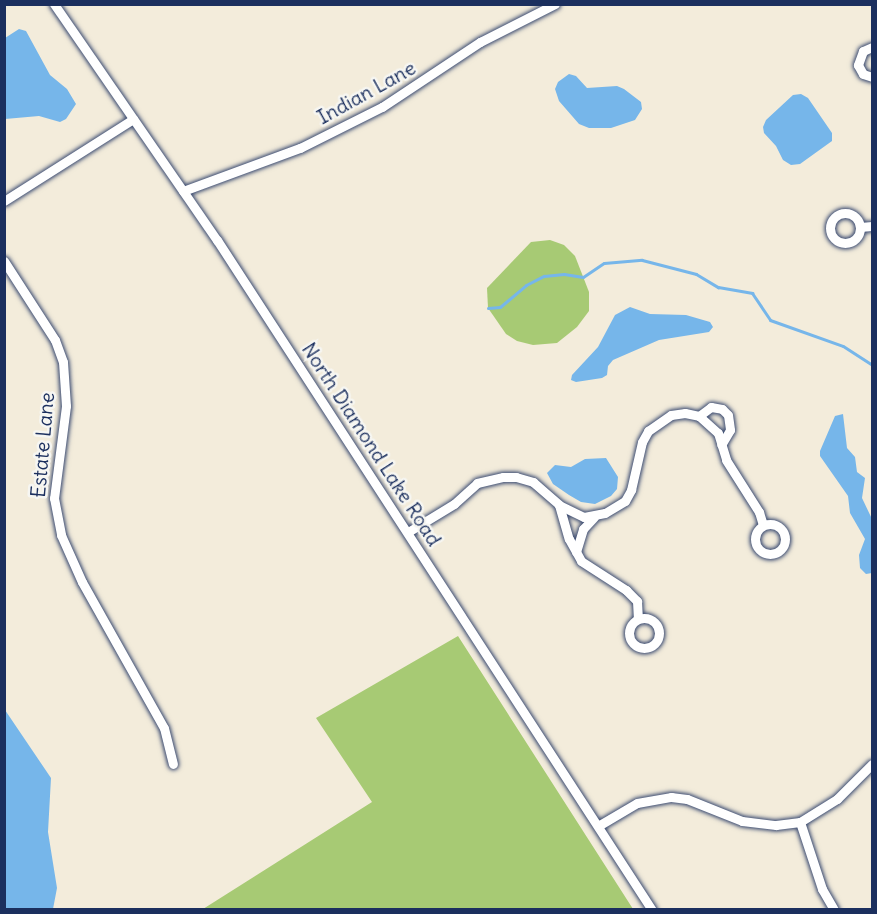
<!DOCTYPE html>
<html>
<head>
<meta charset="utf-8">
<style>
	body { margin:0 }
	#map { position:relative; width:877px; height:914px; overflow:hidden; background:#f3ecdb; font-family:Delius,sans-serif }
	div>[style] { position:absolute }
	.green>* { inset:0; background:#a7ca74 }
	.water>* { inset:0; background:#76b6ea }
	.stream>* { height:3px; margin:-1.5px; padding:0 1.5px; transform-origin:1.5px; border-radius:1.5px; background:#76b6ea }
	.roads { filter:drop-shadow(0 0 2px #3b4b71) drop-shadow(0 0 2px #3b4b71) }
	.minor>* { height:9px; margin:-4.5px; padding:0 4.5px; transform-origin:4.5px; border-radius:4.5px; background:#fff }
	.minor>.ring { margin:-4.5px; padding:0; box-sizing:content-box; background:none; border:9px solid #fff; border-radius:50% }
	span { translate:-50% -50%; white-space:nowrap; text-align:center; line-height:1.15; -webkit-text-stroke:5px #f6f6f2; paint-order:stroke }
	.street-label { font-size:20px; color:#1b2f5e }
	.frame { position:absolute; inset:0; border:6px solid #1b2f5e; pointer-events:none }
</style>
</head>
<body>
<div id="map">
	<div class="green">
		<div style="clip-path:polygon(550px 240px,564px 245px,575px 256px,589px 292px,589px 311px,577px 327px,557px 343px,533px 345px,517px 341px,506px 334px,488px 308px,487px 288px,531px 242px)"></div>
		<div style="clip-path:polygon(458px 636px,633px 909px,203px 909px,372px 802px,316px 718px)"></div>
	</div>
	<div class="water">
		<div style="clip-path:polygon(19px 29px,26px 31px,50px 75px,67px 89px,76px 104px,66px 119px,60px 122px,39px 116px,5px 119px,5px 38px)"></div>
		<div style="clip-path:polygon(569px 74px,576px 76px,587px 88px,617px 86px,624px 89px,641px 102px,642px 109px,635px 120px,611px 128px,589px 128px,579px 124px,559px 101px,555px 89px,558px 82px)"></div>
		<div style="clip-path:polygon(801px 94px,808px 98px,832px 133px,832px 141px,800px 164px,791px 165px,783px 160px,776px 146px,764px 133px,763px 127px,766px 120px,793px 95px)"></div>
		<div style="clip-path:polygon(630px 307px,650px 314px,686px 315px,710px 322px,713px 327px,709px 332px,659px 340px,613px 360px,608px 366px,607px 375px,602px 378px,576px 382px,571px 380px,572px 375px,598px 347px,615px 315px)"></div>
		<div style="clip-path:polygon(843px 414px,847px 448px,855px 457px,857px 472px,865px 478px,862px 498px,872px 519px,872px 573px,866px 574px,860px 568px,859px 555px,865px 539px,850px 513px,848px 496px,820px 456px,820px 451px,835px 416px)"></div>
		<div style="clip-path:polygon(606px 458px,618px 477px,617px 489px,611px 496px,595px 504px,581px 502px,569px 495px,553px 484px,547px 473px,555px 465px,571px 467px,585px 459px)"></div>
		<div style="clip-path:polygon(5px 710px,51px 778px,48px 832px,57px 888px,53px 909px,5px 909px)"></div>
	</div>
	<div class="stream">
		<div style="left:488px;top:308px;width:12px;rotate:-5deg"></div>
		<div style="left:500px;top:307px;width:34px;rotate:-40deg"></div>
		<div style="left:526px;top:285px;width:20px;rotate:-27deg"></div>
		<div style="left:544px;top:276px;width:20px;rotate:-6deg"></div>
		<div style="left:564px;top:274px;width:19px;rotate:9deg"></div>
		<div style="left:583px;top:277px;width:25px;rotate:-34deg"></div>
		<div style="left:604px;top:263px;width:38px;rotate:-5deg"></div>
		<div style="left:642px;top:260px;width:56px;rotate:14.5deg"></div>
		<div style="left:696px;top:274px;width:26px;rotate:31deg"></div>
		<div style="left:718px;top:287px;width:35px;rotate:10deg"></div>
		<div style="left:752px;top:293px;width:32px;rotate:56deg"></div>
		<div style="left:770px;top:320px;width:77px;rotate:19.6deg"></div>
		<div style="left:843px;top:346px;width:35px;rotate:33deg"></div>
	</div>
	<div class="roads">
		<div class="minor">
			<div style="left:54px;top:4px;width:287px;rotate:55.4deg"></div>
			<div style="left:217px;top:240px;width:799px;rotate:57.01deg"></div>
			<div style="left:872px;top:47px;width:10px;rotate:156deg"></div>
			<div style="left:863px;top:51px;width:15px;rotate:110deg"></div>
			<div style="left:858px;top:65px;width:10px;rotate:61deg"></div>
			<div style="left:863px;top:74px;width:9px;rotate:18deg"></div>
			<div style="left:183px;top:191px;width:125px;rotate:-20.2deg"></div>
			<div style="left:300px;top:148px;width:92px;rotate:-26.6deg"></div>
			<div style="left:382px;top:107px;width:118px;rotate:-33.6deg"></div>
			<div style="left:480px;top:42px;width:84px;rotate:-26.9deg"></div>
			<div style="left:4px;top:201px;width:153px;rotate:-32.4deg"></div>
			<div class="ring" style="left:830px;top:213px;width:21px;height:21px"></div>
			<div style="left:860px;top:227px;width:12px;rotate:-5deg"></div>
			<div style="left:4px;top:261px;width:94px;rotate:57.2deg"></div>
			<div style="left:55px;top:340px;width:23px;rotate:70deg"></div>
			<div style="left:63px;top:362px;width:44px;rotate:86.1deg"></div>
			<div style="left:66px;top:406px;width:93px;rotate:97.4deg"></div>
			<div style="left:54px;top:498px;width:38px;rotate:79deg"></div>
			<div style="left:61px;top:535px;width:51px;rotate:65.9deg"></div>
			<div style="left:82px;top:582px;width:167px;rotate:60.7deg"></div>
			<div style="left:164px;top:728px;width:37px;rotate:76deg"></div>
			<div style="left:699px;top:416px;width:15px;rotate:-37deg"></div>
			<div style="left:711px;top:407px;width:11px;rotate:10deg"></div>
			<div style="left:722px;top:409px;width:8px;rotate:45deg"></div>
			<div style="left:728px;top:415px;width:15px;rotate:82deg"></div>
			<div style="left:730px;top:430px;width:17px;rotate:121deg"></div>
			<div style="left:559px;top:505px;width:35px;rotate:74deg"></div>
			<div style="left:569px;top:539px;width:25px;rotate:61deg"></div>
			<div style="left:581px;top:561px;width:54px;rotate:32.8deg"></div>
			<div style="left:626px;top:590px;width:16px;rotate:45deg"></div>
			<div style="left:637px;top:601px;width:18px;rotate:87deg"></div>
			<div class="ring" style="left:755px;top:524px;width:21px;height:21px"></div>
			<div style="left:408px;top:532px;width:54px;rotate:-31.3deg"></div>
			<div style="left:454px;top:504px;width:31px;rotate:-42deg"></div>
			<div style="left:477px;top:483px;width:27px;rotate:-13deg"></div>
			<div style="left:503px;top:477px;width:13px"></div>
			<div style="left:516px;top:477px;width:18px;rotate:16deg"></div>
			<div style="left:533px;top:482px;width:35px;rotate:41deg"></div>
			<div style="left:559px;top:505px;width:28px;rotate:26deg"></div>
			<div style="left:584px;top:517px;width:21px;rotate:-11deg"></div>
			<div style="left:605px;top:513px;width:23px;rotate:-31deg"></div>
			<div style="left:625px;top:501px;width:13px;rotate:-61deg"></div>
			<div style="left:631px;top:490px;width:49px;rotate:-77.1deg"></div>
			<div style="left:642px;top:442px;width:13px;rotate:-61deg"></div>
			<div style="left:648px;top:431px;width:28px;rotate:-35deg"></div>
			<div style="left:671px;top:415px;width:14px;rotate:-8deg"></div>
			<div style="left:685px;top:413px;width:14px;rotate:12deg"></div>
			<div style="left:699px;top:416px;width:25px;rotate:42deg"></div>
			<div style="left:718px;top:433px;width:28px;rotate:73deg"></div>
			<div style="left:726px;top:460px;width:62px;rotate:57.6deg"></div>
			<div style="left:759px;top:512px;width:14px;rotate:73deg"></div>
			<div style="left:576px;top:552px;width:24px;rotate:-73deg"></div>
			<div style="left:583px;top:529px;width:16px;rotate:-47deg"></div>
			<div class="ring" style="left:629px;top:618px;width:21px;height:21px"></div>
			<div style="left:800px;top:822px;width:71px;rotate:71.8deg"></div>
			<div style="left:822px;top:889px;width:24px;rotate:60deg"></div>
			<div style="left:598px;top:826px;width:45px;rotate:-30.5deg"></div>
			<div style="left:637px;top:803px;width:35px;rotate:-10deg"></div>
			<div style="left:671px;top:797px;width:16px;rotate:7deg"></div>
			<div style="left:687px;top:799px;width:59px;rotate:21.8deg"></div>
			<div style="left:742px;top:821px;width:34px;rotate:7deg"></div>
			<div style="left:776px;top:825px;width:24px;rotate:-7deg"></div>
			<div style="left:800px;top:822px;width:44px;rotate:-31.9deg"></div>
			<div style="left:837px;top:799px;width:49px;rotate:-45deg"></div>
		</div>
	</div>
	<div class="street-label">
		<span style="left:366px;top:92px;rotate:-29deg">Indian Lane</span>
		<span style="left:372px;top:444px;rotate:57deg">North Diamond Lake Road</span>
		<span style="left:42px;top:445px;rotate:-85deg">Estate Lane</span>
	</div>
	<div class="frame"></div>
</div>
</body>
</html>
